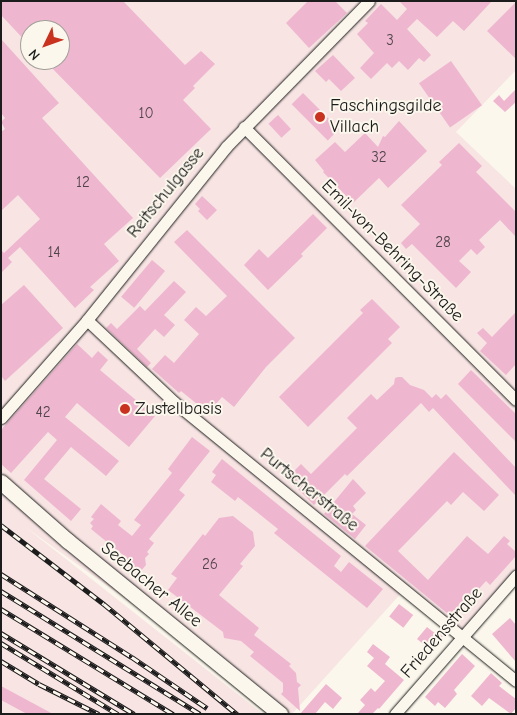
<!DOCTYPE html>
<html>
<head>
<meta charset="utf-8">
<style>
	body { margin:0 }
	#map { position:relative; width:517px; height:715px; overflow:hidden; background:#fbf7ec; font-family:"Comic Neue",sans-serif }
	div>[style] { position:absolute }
	.built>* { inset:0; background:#f7e4e3 }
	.building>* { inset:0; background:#eeb7cf; transform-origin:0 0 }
	.roads { filter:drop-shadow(0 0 1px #1c1c1c) drop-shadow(0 0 1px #1c1c1c) }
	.street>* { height:11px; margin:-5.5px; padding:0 5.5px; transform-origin:5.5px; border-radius:5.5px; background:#fbf7ec }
	.secondary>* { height:15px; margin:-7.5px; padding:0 7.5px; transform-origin:7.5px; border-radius:7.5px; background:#fbf7ec }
	.rail>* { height:4.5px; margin-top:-2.25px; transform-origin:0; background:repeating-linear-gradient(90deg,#fbf7ec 0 8px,#1c1c1c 0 16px); box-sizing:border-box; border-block:1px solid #1c1c1c }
	.dots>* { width:14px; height:14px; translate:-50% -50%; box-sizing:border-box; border:2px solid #fbf7ec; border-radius:50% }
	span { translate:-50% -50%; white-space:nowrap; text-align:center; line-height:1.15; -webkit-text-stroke:4px #fbf7ec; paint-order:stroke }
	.number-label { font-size:15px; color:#504349 }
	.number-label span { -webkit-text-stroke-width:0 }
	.poi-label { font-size:18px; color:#1c1c1c }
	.left { translate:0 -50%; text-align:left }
	.street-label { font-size:18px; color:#1c1c1c }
	.frame { position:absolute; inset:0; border:2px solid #1c1c1c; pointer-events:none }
	.north { position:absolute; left:20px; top:20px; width:50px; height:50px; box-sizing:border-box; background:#fbf7ec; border:1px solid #a29f99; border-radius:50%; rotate:228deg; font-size:14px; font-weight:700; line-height:20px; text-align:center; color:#1c1c1c }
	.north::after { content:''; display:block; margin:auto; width:18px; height:22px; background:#c8321e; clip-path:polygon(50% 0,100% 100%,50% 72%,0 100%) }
</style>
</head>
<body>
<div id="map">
	<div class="built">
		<div style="clip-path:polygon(evenodd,1px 1px,516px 1px,516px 70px,456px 132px,516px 189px,516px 570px,459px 633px,404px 590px,292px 714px,285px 714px,24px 526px,263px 714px,1px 714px,1px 1px,30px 30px,60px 30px,60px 60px,30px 60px,30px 30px)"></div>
	</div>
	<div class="building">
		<div style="clip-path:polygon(1px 1px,123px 1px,185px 65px,201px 51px,215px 64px,193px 86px,195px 88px,183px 100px,211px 129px,160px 178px,44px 60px,60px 60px,60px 30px,30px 30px,30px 46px,1px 15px)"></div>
		<div style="clip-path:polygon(308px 1px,335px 1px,347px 13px,309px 48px,286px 23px)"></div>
		<div style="clip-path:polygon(399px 1px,492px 1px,464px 31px,453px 21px,437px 37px,417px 19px,407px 29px,431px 55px,424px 62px,419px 58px,408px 70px,399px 61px,392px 68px,387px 63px,371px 79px,360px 68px,374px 53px,357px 34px,368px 23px,365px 21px,381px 4px,397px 20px,407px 9px)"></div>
		<div style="clip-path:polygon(516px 2px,516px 59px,487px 31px)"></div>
		<div style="clip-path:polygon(1px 39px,59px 103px,42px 118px,133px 218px,104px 244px,119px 261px,90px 287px,94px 290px,75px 308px,20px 247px,8px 258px,12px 262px,1px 273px,1px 250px,4px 253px,40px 219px,18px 195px,1px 211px,1px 132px,5px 129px,1px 122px,5px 118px,1px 113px)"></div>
		<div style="clip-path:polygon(333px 55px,355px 78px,341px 91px,329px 79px,326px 82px,315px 71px)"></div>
		<div style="left:451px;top:61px;width:54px;height:39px;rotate:55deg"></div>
		<div style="clip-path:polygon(516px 89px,516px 102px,505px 112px,493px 101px,499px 95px,504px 101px)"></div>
		<div style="left:303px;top:93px;width:51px;height:16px;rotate:45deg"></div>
		<div style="left:278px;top:115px;width:19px;height:13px;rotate:47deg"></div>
		<div style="clip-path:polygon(399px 121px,427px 151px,388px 188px,379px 178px,353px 203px,323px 172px,324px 171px,315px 160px,335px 142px,345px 152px,365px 133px,378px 147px,383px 136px,385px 137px)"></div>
		<div style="clip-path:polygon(459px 143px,482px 166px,476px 172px,516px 212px,516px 237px,500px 220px,479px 240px,485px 247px,477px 255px,471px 249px,459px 261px,471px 272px,456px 288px,412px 244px,406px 249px,401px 243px,420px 224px,401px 205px,442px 165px,439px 162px)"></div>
		<div style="clip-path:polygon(202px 196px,217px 210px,207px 220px,198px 211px,200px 209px,195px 204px)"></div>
		<div style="clip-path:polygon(313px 214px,327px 228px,301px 254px,303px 256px,268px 290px,244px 265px,259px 249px,268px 258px)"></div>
		<div style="clip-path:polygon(187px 230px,295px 338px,266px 367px,234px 407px,222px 397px,208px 413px,181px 391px,179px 393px,152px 369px,165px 355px,174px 363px,199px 334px,184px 320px,196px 307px,206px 316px,227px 296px,174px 242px)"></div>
		<div style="left:152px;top:260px;width:17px;height:48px;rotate:40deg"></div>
		<div style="clip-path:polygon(174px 281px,186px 292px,164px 315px,175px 325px,164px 337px,155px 329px,137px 349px,151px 363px,147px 367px,106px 328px,111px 323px,117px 329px,140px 306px,145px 311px)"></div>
		<div style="clip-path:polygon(24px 285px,63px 328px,5px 381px,1px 376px,1px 305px)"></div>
		<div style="clip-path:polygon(372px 299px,400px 327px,388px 339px,392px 343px,308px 427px,279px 397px,363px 313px,360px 310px)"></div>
		<div style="clip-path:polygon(516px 312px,516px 364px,506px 375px,480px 351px,487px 343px,477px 333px,483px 328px,492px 337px)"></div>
		<div style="clip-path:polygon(77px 344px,92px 358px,98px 351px,108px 360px,100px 370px,155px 416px,129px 447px,77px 403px,65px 417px,119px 461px,106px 476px,71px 447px,44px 479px,81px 509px,71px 521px,24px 480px,57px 440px,48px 432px,11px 473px,1px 464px,1px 430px)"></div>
		<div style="clip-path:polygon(471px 370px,516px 414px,516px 442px,458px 384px)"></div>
		<div style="clip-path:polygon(398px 377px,402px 377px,410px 385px,424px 390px,432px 398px,436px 394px,441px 399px,446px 394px,516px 468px,516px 496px,433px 408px,429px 412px,421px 403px,347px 476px,345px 474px,314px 505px,287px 478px,301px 464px,311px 474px,357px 428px,347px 418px,371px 394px,377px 400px,394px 384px,395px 378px)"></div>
		<div style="clip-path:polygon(192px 437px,210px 451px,179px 490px,185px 495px,149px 539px,154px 543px,147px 552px,149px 554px,145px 558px,146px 565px,139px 573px,120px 558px,123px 555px,91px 529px,93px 526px,90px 523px,94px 519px,91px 517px,101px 504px,121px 521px,118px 525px,132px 536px,141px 525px,134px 520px,172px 473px,168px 469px)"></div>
		<div style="clip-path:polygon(454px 452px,499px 495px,484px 511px,463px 492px,451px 505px,447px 501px,398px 551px,428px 580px,467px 536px,488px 554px,504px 536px,510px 541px,507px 544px,516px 552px,516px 556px,490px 585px,486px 581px,453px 618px,365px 546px)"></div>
		<div style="clip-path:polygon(222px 459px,341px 556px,334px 566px,341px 572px,349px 562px,383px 589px,367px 608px,274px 533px,278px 529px,238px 497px,235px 501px,211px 482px,216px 475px,212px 472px)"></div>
		<div style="clip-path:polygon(353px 479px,366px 493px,353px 506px,356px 510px,352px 514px,366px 525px,355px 539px,324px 514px)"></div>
		<div style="clip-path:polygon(233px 516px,253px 532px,255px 546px,240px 564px,243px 566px,219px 595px,259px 628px,254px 635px,291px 664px,289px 666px,296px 673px,297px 682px,301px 685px,298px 688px,300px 711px,281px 694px,283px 692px,283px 683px,250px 656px,254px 652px,241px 641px,224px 638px,223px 632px,168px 590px,177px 578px,171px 574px,203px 534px,205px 536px,219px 518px)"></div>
		<div style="left:399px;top:604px;width:18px;height:16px;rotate:38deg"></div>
		<div style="clip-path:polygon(510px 618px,516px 625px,516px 662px,492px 634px)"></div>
		<div style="clip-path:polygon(427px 627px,436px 634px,438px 632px,443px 636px,431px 650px,417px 639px)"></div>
		<div style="clip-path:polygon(373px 644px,390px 657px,385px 664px,404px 680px,379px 709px,378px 708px,372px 714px,357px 714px,365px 705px,360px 700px,371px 688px,375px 692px,385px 681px,367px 666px,374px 658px,367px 652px)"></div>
		<div style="clip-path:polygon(462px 654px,475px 666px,454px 690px,457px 694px,445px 708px,438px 702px,435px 706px,425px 697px)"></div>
		<div style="clip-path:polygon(491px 673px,502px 683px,499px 686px,516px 699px,516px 708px,511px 714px,489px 698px,482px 706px,471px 696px)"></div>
		<div style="clip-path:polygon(326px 684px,342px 698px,333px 709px,325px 702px,315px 714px,300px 714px)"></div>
		<div style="clip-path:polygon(1px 686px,53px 714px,27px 714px,1px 700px)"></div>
	</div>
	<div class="roads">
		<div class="street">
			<div style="left:244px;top:127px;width:385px;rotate:45.1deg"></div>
			<div style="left:87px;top:320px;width:120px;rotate:43.3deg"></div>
			<div style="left:174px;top:402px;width:441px;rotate:39.2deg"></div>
			<div style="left:1px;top:418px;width:130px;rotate:-48.7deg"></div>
			<div style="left:87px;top:320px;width:222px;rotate:-51.2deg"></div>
			<div style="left:226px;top:147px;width:204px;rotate:-45.6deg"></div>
			<div style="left:395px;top:714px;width:184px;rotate:-48.8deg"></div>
		</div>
		<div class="secondary">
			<div style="left:1px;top:482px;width:89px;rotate:41.4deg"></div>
			<div style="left:68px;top:541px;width:274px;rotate:39.2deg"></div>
		</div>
	</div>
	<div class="rail">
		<div style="left:1px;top:525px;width:130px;rotate:37.5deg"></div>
		<div style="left:104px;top:604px;width:173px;rotate:39.6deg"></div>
		<div style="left:1px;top:574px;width:155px;rotate:32.4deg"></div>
		<div style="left:132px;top:657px;width:91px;rotate:34.2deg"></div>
		<div style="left:1px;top:591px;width:234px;rotate:31.7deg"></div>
		<div style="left:1px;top:609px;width:202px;rotate:31.4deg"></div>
		<div style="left:1px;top:633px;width:156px;rotate:31.3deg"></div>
		<div style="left:1px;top:643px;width:137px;rotate:31.3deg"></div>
		<div style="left:1px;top:661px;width:44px;rotate:31.2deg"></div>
		<div style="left:39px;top:684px;width:67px;rotate:26.6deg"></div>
	</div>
	<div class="dots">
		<div style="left:320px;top:117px;background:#c8321e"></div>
		<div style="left:125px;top:409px;background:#c8321e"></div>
	</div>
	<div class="number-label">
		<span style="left:390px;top:41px">3</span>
		<span style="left:146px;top:114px">10</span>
		<span style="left:379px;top:158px">32</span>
		<span style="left:83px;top:183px">12</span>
		<span style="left:443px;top:243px">28</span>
		<span style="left:54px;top:253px">14</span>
		<span style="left:43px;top:413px">42</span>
		<span style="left:210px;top:565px">26</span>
	</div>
	<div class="poi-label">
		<span class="left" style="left:330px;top:117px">Faschingsgilde<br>Villach</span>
		<span class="left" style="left:135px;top:409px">Zustellbasis</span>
	</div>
	<div class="street-label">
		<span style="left:166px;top:193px;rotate:-51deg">Reitschulgasse</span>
		<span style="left:392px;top:251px;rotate:45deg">Emil-von-Behring-Straße</span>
		<span style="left:309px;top:490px;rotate:39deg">Purtscherstraße</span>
		<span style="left:151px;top:585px;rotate:39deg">Seebacher Allee</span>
		<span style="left:442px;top:633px;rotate:-49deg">Friedensstraße</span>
	</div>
	<div class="frame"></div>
	<div class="north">N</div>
</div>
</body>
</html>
